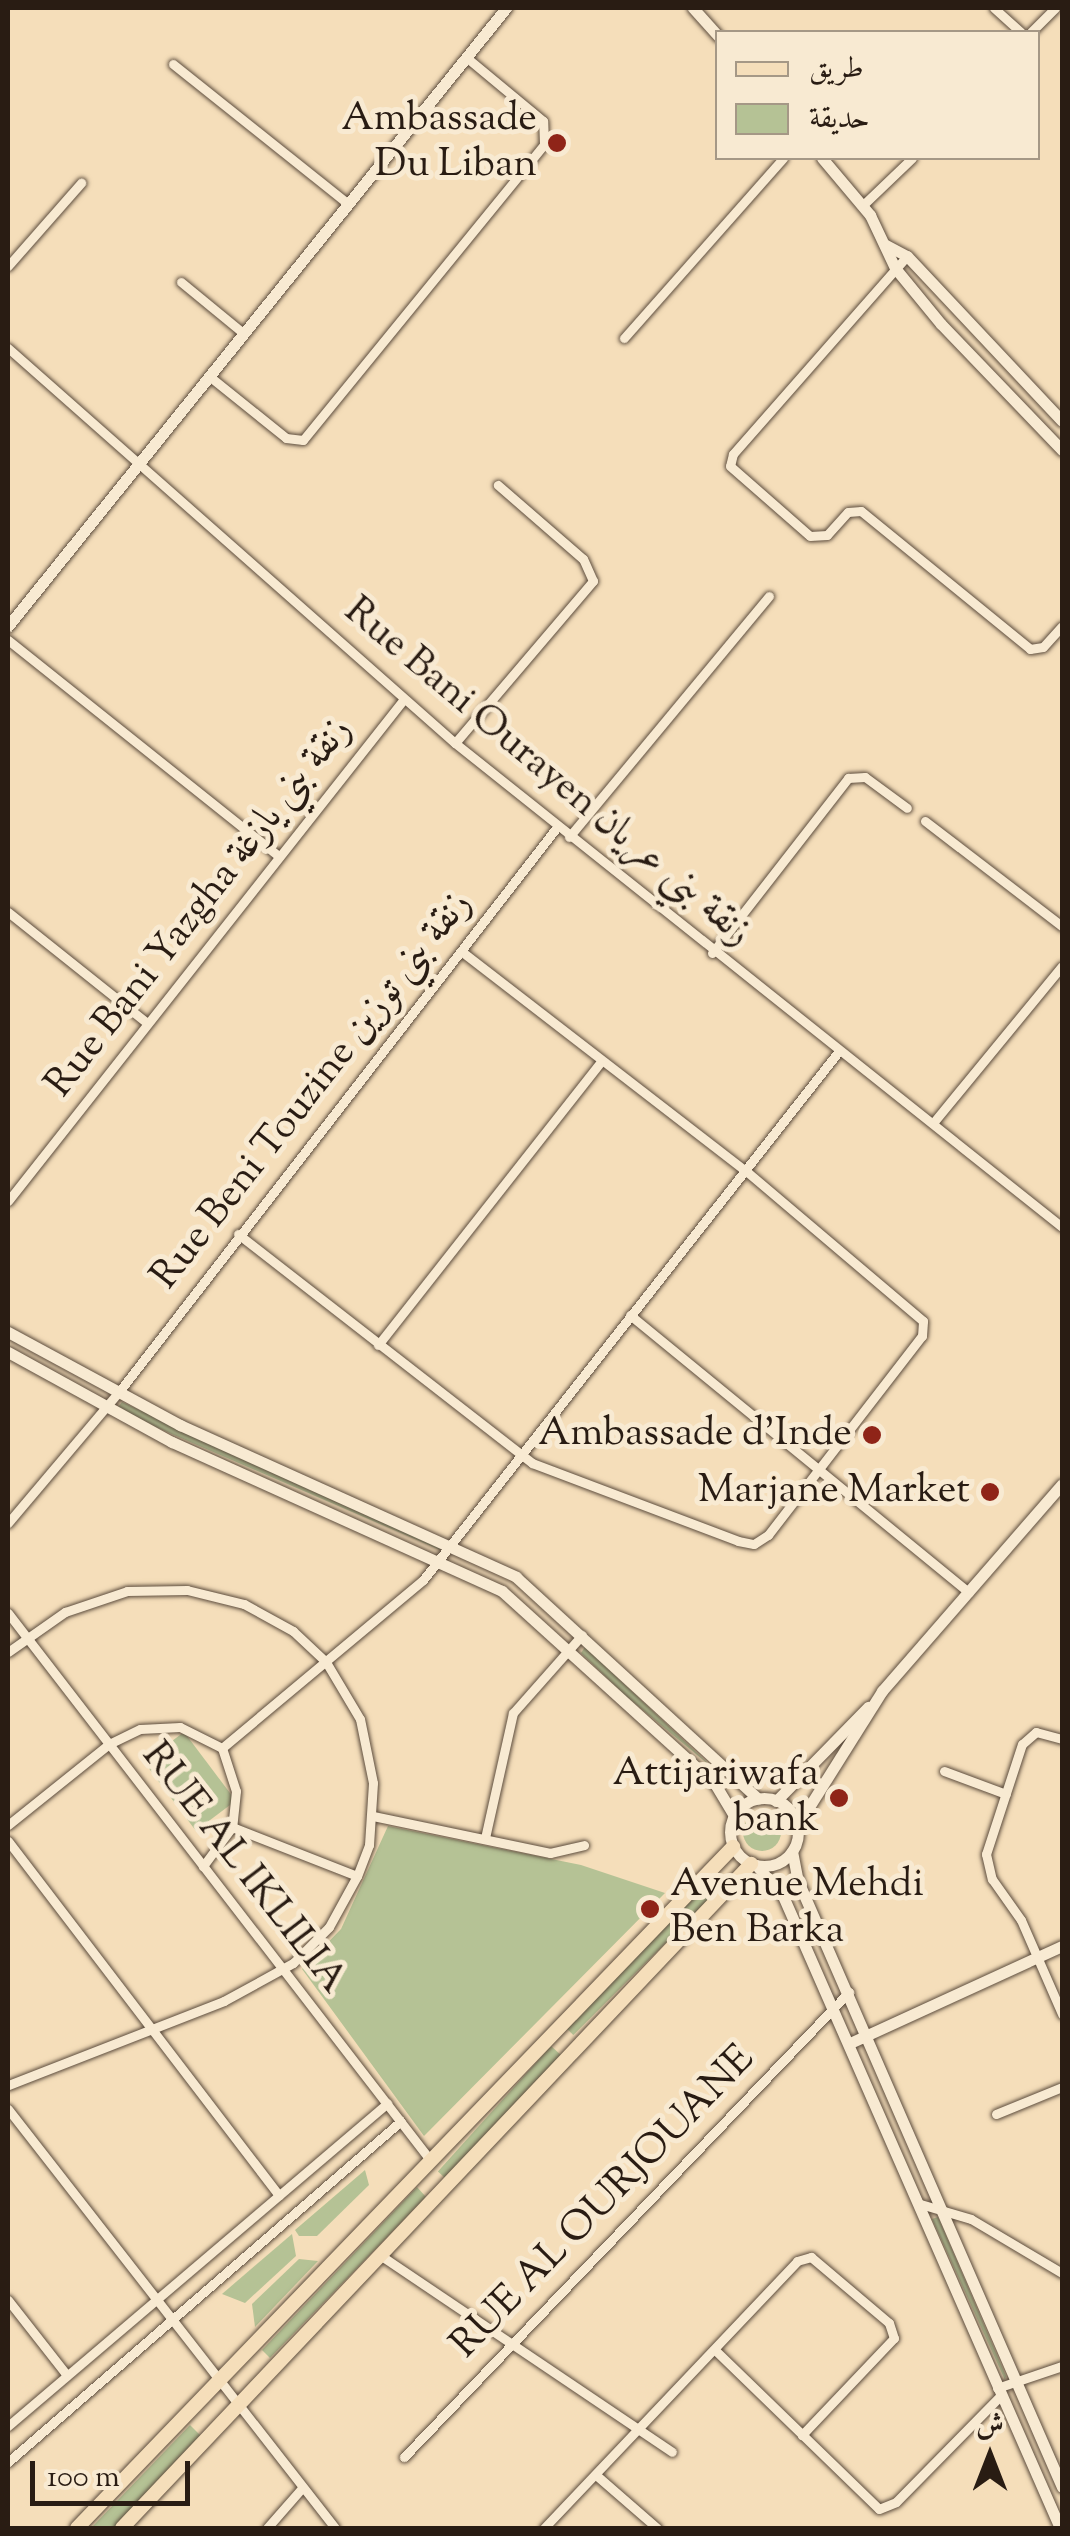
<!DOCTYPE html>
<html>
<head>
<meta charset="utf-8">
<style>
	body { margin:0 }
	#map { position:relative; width:1070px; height:2536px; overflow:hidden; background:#f5deba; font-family:"Sorts Mill Goudy",Amiri,serif }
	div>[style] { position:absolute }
	.green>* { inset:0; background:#b5c295; transform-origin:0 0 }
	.round { border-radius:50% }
	.roads { filter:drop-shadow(0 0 2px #5c4c3d) drop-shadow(0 0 2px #5c4c3d) }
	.street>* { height:9px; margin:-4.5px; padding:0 4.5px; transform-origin:4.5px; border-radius:4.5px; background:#f8ead2 }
	.secondary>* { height:11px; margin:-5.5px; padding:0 5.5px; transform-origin:5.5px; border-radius:5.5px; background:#f8ead2 }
	.secondary>.ring { margin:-5.5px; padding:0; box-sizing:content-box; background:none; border:11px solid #f8ead2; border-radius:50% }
	.primary>* { height:14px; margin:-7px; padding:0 7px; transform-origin:7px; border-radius:7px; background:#f5deba }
	.dots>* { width:28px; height:28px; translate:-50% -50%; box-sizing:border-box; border:5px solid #f8ead2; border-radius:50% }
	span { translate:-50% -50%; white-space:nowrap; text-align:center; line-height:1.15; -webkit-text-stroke:10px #f8ead2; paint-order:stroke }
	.poi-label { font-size:40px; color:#291c13 }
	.right { translate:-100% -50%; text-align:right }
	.left { translate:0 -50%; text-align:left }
	.street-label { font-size:40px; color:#291c13 }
	.frame { position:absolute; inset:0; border:10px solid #291c13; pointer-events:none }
	.legend { position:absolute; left:715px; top:30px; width:325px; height:130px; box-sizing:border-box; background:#f8ead2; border:2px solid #a59886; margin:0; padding:12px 18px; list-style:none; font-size:30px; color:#291c13 }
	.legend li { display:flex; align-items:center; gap:20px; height:50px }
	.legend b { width:50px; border:2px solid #a59886 }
	.north { position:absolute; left:940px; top:2406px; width:100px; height:100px; -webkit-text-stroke:8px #f8ead2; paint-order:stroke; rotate:0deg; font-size:28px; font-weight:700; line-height:40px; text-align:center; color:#291c13 }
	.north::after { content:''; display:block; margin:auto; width:35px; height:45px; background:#291c13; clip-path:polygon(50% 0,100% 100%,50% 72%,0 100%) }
	.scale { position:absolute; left:30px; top:2461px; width:160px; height:45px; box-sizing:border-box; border:5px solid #291c13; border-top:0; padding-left:12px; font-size:30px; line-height:35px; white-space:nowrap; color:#291c13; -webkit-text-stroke:8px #f8ead2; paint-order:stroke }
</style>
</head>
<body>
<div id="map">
	<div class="green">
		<div style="clip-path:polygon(122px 1402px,438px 1545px,440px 1550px,158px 1428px,118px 1407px)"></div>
		<div style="clip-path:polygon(585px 1647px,714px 1769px,626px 1696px,581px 1653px)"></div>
		<div style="left:184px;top:1732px;width:86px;height:50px;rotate:53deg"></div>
		<div class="round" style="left:743px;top:1813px;width:38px;height:38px"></div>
		<div style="clip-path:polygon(388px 1826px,581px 1865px,665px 1893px,424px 2136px,302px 1969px,341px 1929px)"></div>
		<div style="left:702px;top:1888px;width:13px;height:195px;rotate:45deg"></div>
		<div style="left:551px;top:2046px;width:13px;height:169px;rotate:42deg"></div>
		<div style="clip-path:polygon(365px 2170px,369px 2185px,317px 2236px,299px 2236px,295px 2230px)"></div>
		<div style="clip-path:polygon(417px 2187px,426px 2197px,270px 2358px,262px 2350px)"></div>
		<div style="clip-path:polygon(938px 2217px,1006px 2376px,1005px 2380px,932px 2219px)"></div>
		<div style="clip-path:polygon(292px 2234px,296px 2256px,245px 2303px,222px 2294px)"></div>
		<div style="clip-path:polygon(299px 2259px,318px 2261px,255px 2327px,252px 2304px)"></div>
		<div style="clip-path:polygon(190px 2425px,201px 2436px,114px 2528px,91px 2528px)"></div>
	</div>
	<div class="roads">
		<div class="street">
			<div style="left:994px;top:8px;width:36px;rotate:42deg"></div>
			<div style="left:1031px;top:32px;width:34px;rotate:-45deg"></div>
			<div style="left:173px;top:64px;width:223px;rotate:38.6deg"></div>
			<div style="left:863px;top:205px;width:68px;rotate:-43.8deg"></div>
			<div style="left:907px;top:256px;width:264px;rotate:131.3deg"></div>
			<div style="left:733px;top:454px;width:12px;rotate:104deg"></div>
			<div style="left:730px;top:466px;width:106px;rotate:41.2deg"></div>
			<div style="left:810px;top:536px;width:17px;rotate:-3deg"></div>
			<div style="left:827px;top:535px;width:31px;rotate:-48deg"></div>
			<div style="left:848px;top:512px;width:13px;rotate:-4deg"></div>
			<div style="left:861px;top:511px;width:218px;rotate:39.2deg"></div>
			<div style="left:1030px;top:649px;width:13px;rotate:-9deg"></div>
			<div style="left:1043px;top:647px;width:28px;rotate:-48deg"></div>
			<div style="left:8px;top:266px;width:111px;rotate:-48.7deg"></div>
			<div style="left:181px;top:282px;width:80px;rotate:39.4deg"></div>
			<div style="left:624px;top:338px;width:240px;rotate:-48.5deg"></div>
			<div style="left:8px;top:348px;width:597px;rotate:41.47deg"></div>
			<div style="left:455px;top:743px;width:776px;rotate:38.57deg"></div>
			<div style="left:209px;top:376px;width:99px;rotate:38.8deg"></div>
			<div style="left:286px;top:438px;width:17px;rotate:7deg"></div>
			<div style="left:303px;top:440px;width:382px;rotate:-50.8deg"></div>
			<div style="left:544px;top:144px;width:23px;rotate:-92deg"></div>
			<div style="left:543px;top:121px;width:100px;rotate:-140.3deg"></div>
			<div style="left:8px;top:640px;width:347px;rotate:38.6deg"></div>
			<div style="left:455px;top:743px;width:213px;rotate:-49.6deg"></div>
			<div style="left:593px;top:581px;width:24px;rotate:-114deg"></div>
			<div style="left:583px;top:559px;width:113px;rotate:-139deg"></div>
			<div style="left:925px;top:821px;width:173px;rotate:37.5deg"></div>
			<div style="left:569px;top:837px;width:313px;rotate:-50.3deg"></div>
			<div style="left:8px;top:912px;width:178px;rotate:38.6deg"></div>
			<div style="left:712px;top:953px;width:222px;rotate:-52.1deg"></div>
			<div style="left:848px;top:778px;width:17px;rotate:-3deg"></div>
			<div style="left:865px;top:777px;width:52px;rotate:36.4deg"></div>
			<div style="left:933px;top:1123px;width:203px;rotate:-50.6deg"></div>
			<div style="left:8px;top:1201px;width:639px;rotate:-51.73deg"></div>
			<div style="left:238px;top:1234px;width:373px;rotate:37.9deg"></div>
			<div style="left:532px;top:1463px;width:220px;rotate:20.7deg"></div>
			<div style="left:738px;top:1541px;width:16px;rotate:11deg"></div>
			<div style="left:754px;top:1544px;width:17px;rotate:-33deg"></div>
			<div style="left:768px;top:1535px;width:252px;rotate:-52.3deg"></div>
			<div style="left:922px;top:1336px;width:15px;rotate:-86deg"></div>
			<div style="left:923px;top:1321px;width:231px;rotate:-139.7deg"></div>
			<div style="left:747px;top:1172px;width:360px;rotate:-142.3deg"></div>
			<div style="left:630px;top:1315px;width:438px;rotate:39.3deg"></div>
			<div style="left:378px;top:1345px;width:359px;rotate:-51.8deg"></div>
			<div style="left:8px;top:1523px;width:170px;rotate:-49.8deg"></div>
			<div style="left:118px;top:1393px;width:716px;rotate:-52.2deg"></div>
			<div style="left:8px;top:1613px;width:692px;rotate:52.34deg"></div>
			<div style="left:8px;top:1652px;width:70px;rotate:-35.1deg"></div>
			<div style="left:65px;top:1612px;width:65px;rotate:-18.7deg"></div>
			<div style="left:127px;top:1591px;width:60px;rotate:-1deg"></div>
			<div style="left:187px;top:1590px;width:59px;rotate:13.8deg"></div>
			<div style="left:244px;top:1604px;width:56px;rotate:28.9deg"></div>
			<div style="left:293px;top:1631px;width:45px;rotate:43.2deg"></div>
			<div style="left:326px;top:1662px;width:66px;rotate:59.2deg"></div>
			<div style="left:360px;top:1719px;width:65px;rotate:78.5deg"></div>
			<div style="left:373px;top:1783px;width:62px;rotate:93.7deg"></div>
			<div style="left:369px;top:1845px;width:33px;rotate:111deg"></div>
			<div style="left:357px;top:1876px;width:58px;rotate:118.8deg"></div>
			<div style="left:329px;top:1927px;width:51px;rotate:135deg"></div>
			<div style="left:293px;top:1963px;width:79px;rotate:151.2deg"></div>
			<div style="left:224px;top:2001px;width:232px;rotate:158.7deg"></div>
			<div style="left:1062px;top:1739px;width:27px;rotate:-165deg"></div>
			<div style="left:1036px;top:1732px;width:18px;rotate:139deg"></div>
			<div style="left:1022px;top:1744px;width:116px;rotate:108.1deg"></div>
			<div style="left:986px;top:1854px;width:26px;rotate:77deg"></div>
			<div style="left:992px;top:1879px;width:50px;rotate:54.7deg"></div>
			<div style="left:1021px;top:1920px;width:103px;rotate:66.4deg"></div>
			<div style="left:222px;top:1748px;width:262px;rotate:-39.9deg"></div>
			<div style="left:423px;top:1580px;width:673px;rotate:-51.82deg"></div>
			<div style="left:944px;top:1771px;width:66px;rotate:20.4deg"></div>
			<div style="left:373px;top:1816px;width:181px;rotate:11.8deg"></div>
			<div style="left:550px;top:1853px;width:35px;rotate:-13deg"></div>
			<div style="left:8px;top:1825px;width:129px;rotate:-38.7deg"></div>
			<div style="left:109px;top:1744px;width:34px;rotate:-26deg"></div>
			<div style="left:140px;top:1729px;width:40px;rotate:-2.9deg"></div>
			<div style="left:180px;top:1727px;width:47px;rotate:26.6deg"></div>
			<div style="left:222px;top:1748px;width:45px;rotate:72deg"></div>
			<div style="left:236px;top:1791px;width:36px;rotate:96deg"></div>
			<div style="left:232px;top:1827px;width:49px;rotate:126.6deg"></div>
			<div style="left:232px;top:1827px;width:134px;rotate:21.4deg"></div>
			<div style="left:485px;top:1838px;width:128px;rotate:-77.4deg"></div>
			<div style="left:513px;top:1713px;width:104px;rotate:-48.5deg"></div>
			<div style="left:8px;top:1841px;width:446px;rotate:52.6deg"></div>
			<div style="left:8px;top:2109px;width:531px;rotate:52.03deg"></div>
			<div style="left:996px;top:2114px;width:71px;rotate:-22.2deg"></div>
			<div style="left:917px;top:2203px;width:56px;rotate:16.5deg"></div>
			<div style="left:971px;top:2219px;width:106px;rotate:30.7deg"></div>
			<div style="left:380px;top:2255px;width:352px;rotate:34deg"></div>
			<div style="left:8px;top:2300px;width:94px;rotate:51.9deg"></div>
			<div style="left:715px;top:2350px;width:228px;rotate:44.1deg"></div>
			<div style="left:879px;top:2509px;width:18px;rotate:-22deg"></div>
			<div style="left:896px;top:2502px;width:150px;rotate:-45.5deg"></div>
			<div style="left:997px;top:2388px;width:69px;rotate:-18.7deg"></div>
			<div style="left:8px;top:2426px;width:498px;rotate:-40.4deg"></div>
			<div style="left:404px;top:2457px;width:644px;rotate:-46.26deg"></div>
			<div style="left:8px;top:2462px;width:520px;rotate:-40.95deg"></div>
			<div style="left:596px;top:2475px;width:81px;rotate:41deg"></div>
			<div style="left:267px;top:2528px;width:53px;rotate:-48.8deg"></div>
			<div style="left:544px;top:2528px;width:368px;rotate:-46.5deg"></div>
			<div style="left:797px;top:2261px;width:15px;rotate:-16deg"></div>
			<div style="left:811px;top:2257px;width:102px;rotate:40.2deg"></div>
			<div style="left:889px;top:2323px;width:16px;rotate:72deg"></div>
			<div style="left:894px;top:2338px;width:134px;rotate:133.5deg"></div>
		</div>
		<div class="secondary">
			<div style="left:693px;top:8px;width:38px;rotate:48deg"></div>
			<div style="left:822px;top:158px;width:75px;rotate:49.9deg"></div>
			<div style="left:870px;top:215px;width:59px;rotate:64.7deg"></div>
			<div style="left:895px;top:268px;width:72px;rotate:50.6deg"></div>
			<div style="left:941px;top:324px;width:175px;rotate:46.2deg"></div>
			<div style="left:886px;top:245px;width:24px;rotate:28deg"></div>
			<div style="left:907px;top:256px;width:226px;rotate:46.8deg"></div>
			<div style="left:8px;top:626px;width:794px;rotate:-51.14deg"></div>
			<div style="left:8px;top:1332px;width:196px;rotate:28.4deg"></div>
			<div style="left:180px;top:1425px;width:369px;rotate:24.3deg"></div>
			<div style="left:516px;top:1577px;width:328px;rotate:42.5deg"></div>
			<div style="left:8px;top:1352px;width:187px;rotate:28.8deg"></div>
			<div style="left:172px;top:1442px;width:362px;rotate:24.3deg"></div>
			<div style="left:502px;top:1591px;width:287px;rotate:42.2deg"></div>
			<div style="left:715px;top:1784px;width:37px;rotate:59deg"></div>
			<div class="ring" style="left:730px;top:1798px;width:57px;height:57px"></div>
			<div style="left:776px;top:1801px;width:132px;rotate:-45.6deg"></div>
			<div style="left:797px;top:1826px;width:160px;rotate:-57.8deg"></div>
			<div style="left:882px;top:1691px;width:274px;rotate:-49deg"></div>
			<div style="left:792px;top:1851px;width:31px;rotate:79deg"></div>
			<div style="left:798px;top:1881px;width:661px;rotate:66.46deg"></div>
			<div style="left:756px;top:1865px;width:41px;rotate:48.9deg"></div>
			<div style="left:783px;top:1896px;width:690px;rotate:66.33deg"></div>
			<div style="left:850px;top:2043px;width:233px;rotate:-24.6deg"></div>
		</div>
		<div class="primary">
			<div style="left:77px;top:2528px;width:946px;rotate:-46.07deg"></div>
			<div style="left:122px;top:2528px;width:915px;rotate:-46.55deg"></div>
		</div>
	</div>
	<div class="dots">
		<div style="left:557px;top:143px;background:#8f2418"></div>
		<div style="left:872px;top:1435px;background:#8f2418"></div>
		<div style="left:990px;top:1492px;background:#8f2418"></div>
		<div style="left:839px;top:1798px;background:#8f2418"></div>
		<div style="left:650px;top:1909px;background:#8f2418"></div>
	</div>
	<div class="poi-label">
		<span class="right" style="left:537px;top:143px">Ambassade<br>Du Liban</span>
		<span class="right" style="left:852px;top:1435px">Ambassade d'Inde</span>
		<span class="right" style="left:970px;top:1492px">Marjane Market</span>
		<span class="right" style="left:819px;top:1798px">Attijariwafa<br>bank</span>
		<span class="left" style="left:670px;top:1909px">Avenue Mehdi<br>Ben Barka</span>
	</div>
	<div class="street-label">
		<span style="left:547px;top:773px;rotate:40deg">Rue Bani Ourayen زنقة بني عريان</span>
		<span style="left:200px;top:908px;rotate:-52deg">Rue Bani Yazgha زنقة بني يازغة</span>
		<span style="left:313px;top:1091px;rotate:-52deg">Rue Beni Touzine زنقة بني توزين</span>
		<span style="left:243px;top:1869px;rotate:52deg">RUE AL IKLILIA</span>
		<span style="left:604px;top:2203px;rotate:-46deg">RUE AL OURJOUANE</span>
	</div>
	<div class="frame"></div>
	<ul class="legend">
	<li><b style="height:12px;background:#f5deba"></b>طريق</li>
	<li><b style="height:28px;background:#b5c295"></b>حديقة</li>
	</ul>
	<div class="north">ش</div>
	<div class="scale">100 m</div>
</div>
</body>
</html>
